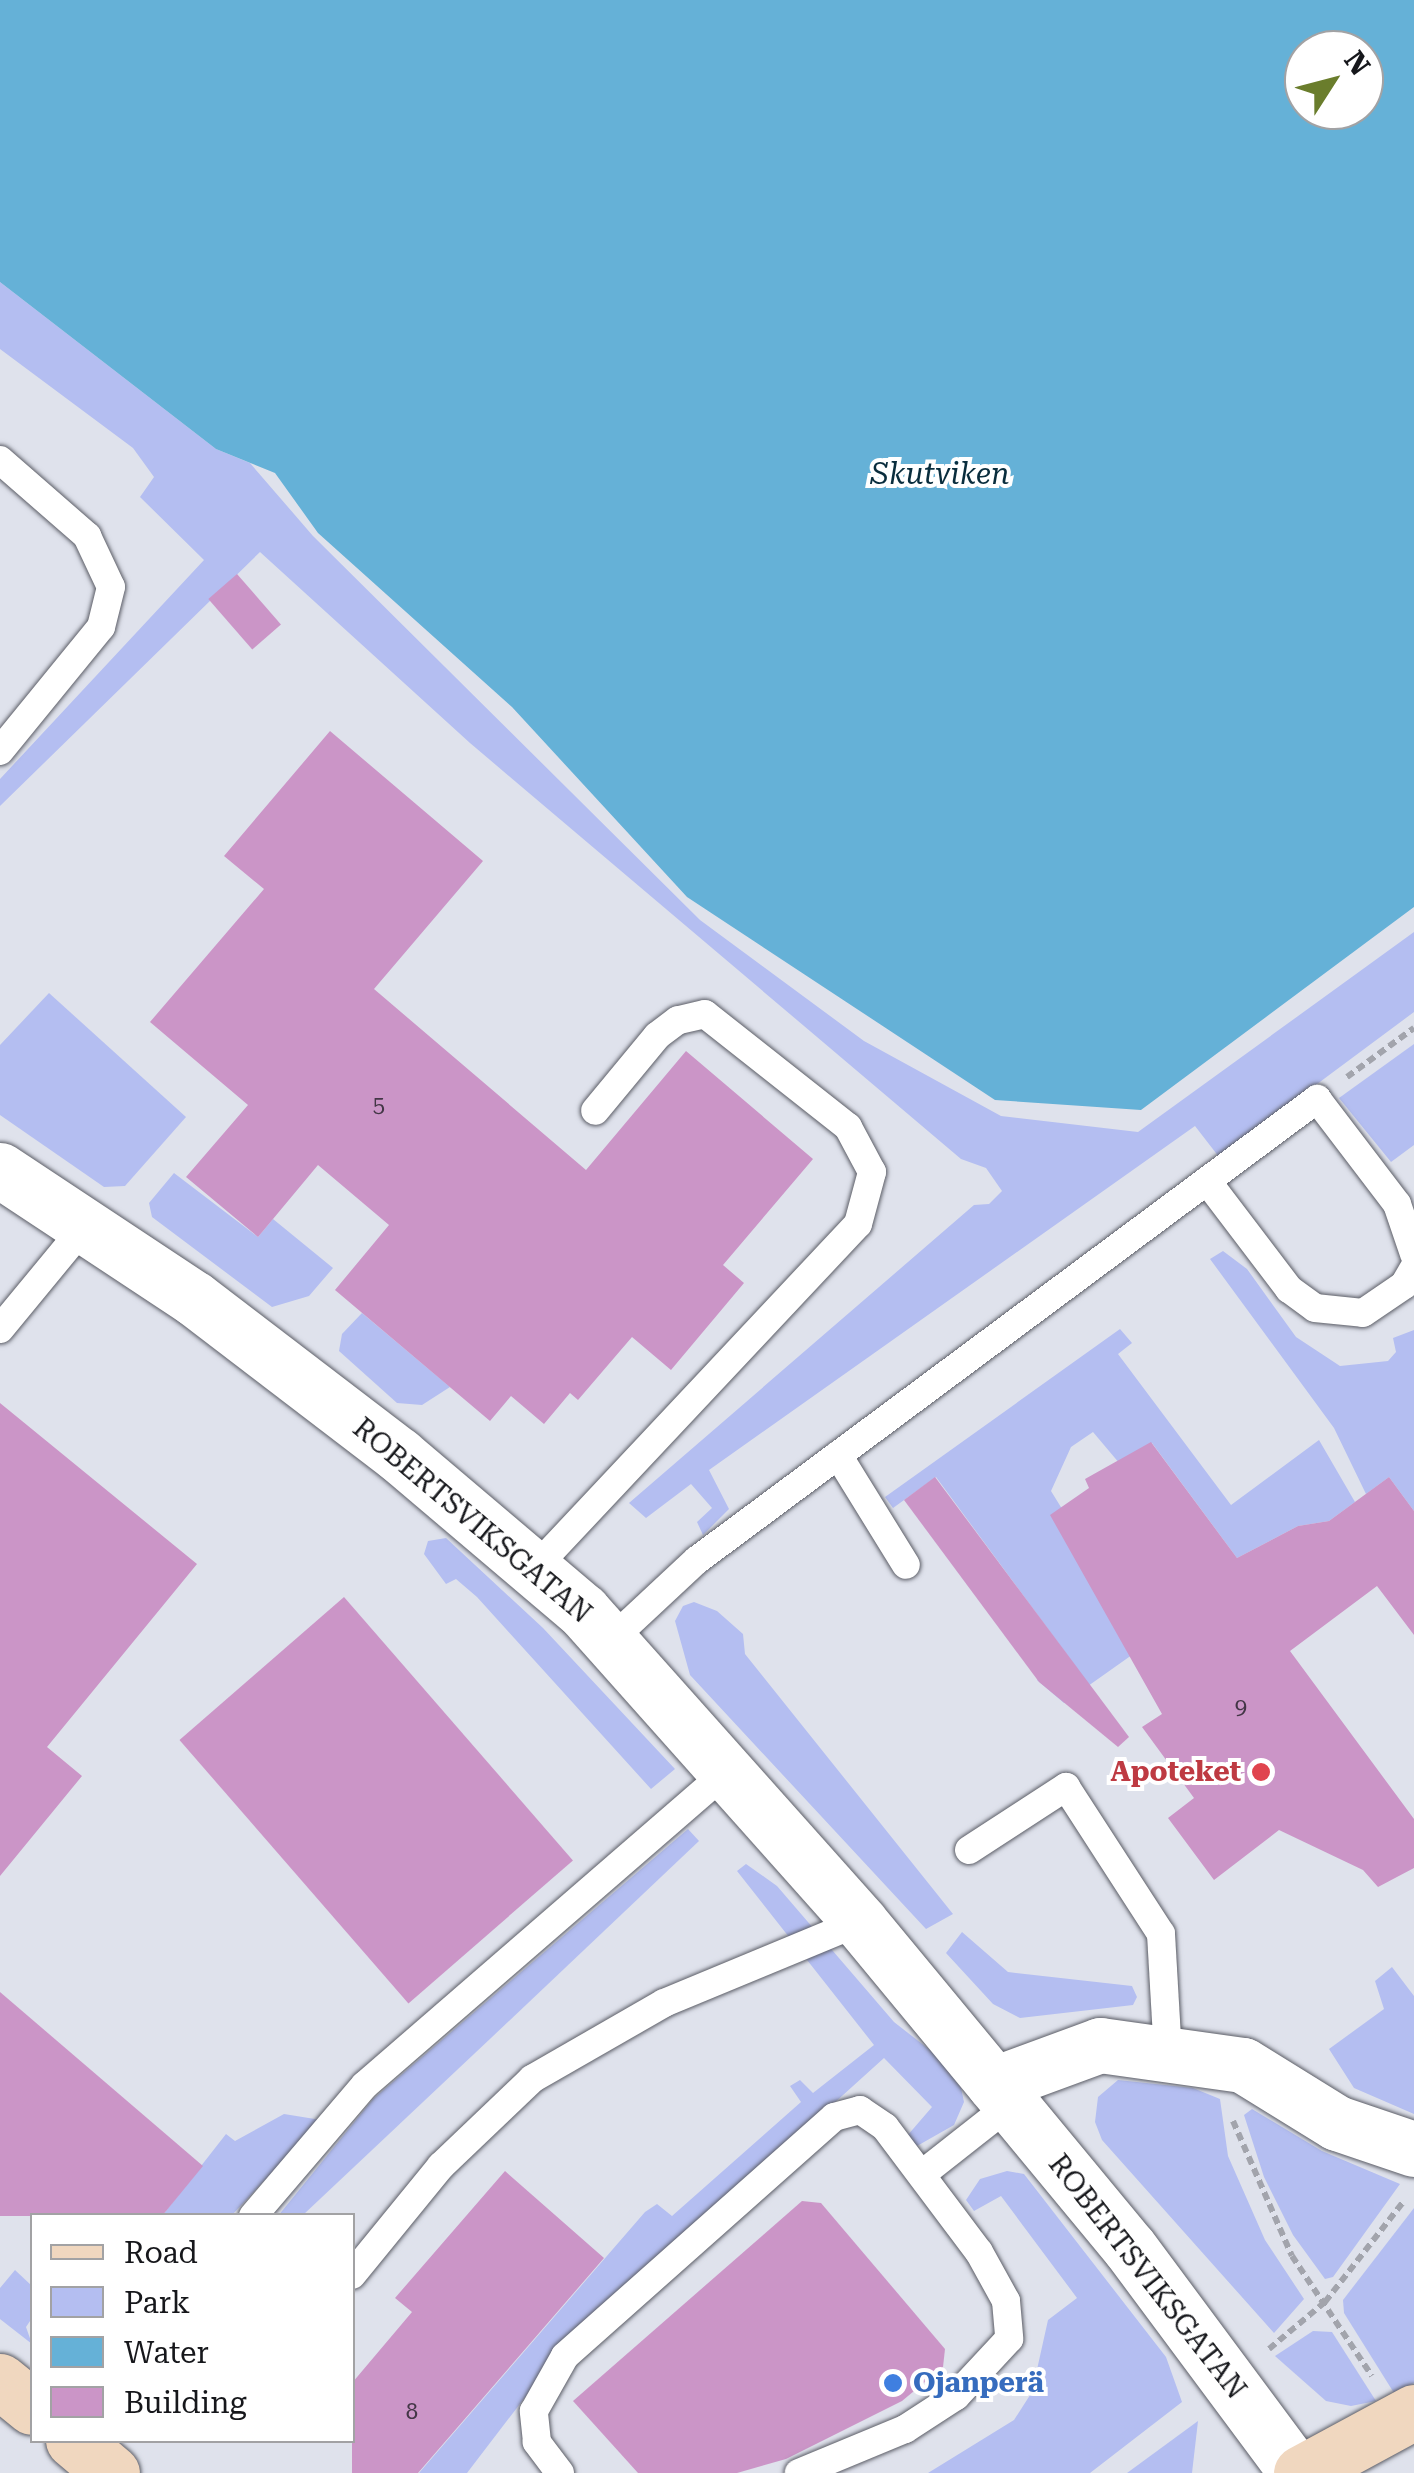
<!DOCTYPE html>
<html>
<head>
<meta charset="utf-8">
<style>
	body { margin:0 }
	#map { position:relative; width:1414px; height:2473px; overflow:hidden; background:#dfe2ec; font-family:"Roboto Serif",serif }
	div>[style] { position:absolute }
	.green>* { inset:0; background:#b4bef1 }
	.water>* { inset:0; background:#65b1d7 }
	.building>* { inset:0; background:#cb95c7; transform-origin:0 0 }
	.path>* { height:6px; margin-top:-3px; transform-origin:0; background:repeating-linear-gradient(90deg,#a2a4ac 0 8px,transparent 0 13px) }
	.roads { filter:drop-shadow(0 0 2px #5b5d66) drop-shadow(0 0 2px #5b5d66) }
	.lane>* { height:28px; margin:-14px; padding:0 14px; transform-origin:14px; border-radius:14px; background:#fff }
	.street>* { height:55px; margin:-27.5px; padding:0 27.5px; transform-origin:27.5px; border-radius:27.5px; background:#fff }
	.secondary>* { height:55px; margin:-27.5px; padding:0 27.5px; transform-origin:27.5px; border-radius:27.5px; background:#f0d7bf }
	.dots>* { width:28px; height:28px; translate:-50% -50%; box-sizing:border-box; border:5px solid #fff; border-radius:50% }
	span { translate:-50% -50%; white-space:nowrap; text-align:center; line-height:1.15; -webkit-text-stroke:8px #fff; paint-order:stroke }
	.number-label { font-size:22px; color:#433646 }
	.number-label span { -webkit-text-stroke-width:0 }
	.street-label { font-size:28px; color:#16171b }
	.health-label { font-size:28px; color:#be3a42; font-weight:700 }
	.right { translate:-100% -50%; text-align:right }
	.shop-label { font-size:28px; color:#366cbe; font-weight:700 }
	.left { translate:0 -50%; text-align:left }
	.water-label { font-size:30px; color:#092d3d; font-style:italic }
	.legend { position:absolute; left:30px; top:2213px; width:325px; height:230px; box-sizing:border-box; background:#fff; border:2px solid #a2a2a4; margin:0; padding:12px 18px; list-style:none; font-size:30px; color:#16171b }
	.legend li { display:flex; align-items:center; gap:20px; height:50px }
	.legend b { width:50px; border:2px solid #a2a2a4 }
	.north { position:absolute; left:1284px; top:30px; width:100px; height:100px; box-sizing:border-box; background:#fff; border:2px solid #a2a2a4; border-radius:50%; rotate:54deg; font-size:28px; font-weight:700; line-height:40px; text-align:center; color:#16171b }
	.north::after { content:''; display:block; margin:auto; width:35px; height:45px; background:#6a7d2c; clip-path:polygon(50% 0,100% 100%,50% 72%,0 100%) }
</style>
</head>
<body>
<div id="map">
	<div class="green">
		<div style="clip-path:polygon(0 282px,216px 449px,250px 463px,313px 536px,700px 920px,864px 1041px,1001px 1116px,1138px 1132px,1414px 932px,1414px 1012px,1219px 1157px,1195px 1126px,709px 1470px,729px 1509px,703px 1535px,697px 1522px,712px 1508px,691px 1484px,646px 1518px,629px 1503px,974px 1205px,989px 1204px,1002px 1191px,986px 1168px,961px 1159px,470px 743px,260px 552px,0 806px,0 779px,204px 560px,140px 497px,154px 477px,133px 448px,0 349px)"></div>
		<div style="clip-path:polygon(49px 993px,186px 1117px,125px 1186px,104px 1187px,0 1115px,0 1045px)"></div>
		<div style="clip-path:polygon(1414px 1044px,1414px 1145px,1391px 1162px,1339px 1098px)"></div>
		<div style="clip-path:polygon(174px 1173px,258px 1237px,273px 1219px,333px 1268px,309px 1296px,272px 1307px,152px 1217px,149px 1203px)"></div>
		<div style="clip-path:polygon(1223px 1251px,1247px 1269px,1296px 1337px,1340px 1366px,1388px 1361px,1396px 1352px,1393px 1338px,1414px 1330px,1414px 1511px,1389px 1477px,1366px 1494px,1334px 1428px,1210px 1259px)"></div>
		<div style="clip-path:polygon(362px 1313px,450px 1387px,422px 1405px,397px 1403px,339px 1351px,342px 1334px)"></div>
		<div style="clip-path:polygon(1120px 1329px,1132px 1343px,1118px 1354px,1231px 1505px,1319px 1440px,1355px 1502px,1329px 1521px,1298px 1526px,1237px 1558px,1152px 1443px,1120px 1464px,1093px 1432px,1071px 1447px,1051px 1491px,1146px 1645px,1064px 1703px,1037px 1680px,1068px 1656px,936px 1477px,893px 1508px,885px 1497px)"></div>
		<div style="clip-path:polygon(446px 1538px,543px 1628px,675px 1769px,651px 1789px,477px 1597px,456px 1579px,446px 1584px,424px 1554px,428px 1541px)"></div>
		<div style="clip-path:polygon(694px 1602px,717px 1611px,743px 1634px,745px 1654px,953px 1914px,926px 1929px,690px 1675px,675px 1621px,683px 1606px)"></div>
		<div style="clip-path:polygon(688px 1829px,699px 1841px,491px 2038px,303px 2215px,278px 2216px,373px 2099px)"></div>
		<div style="clip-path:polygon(746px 1864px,777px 1886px,894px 2022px,935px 2054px,961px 2088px,964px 2102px,954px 2125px,917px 2146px,907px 2136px,932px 2107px,884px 2058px,562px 2349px,467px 2473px,419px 2473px,645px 2212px,657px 2204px,672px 2216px,801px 2102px,790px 2086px,800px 2080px,813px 2093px,874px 2045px,737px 1871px)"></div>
		<div style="clip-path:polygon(962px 1932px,1008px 1972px,1132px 1986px,1137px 1997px,1133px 2005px,1020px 2018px,993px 2004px,946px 1953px)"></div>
		<div style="clip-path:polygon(1392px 1967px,1414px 1996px,1414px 2114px,1354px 2088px,1329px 2049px,1384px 2009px,1375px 1981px)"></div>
		<div style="clip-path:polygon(1118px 2080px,1193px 2088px,1220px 2099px,1228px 2156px,1265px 2240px,1304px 2299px,1274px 2333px,1102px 2140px,1095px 2122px,1098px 2097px)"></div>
		<div style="clip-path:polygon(1252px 2109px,1322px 2151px,1400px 2184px,1333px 2277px,1325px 2279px,1293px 2235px,1264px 2177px,1244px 2115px)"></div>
		<div style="clip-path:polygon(284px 2114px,321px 2120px,232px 2215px,162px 2216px,226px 2134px,235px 2141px)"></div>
		<div style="clip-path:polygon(1007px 2171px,1024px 2174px,1166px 2357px,1182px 2402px,1090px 2473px,928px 2473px,1014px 2420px,1032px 2392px,1048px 2320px,1077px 2298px,1001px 2196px,974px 2211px,966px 2200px,980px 2179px)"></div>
		<div style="clip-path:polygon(1414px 2208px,1414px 2383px,1394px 2393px,1344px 2313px,1343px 2300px)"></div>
		<div style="clip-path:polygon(15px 2270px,32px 2286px,32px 2318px,26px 2327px,32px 2344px,0 2319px,0 2288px)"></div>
		<div style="clip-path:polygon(1313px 2331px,1332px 2332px,1376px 2401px,1351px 2406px,1326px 2401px,1275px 2356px)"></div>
		<div style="clip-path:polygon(1198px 2421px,1192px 2473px,1127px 2473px)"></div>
	</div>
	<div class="water">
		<div style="clip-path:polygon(evenodd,0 0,1414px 0,1414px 907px,1141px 1110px,995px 1100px,687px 897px,512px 707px,318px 533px,275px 473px,216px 449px,0 282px,0 0,1304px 50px,1364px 50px,1364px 110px,1304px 110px,1304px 50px)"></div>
	</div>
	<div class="building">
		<div style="left:237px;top:574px;width:67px;height:38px;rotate:49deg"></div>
		<div style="clip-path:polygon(330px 731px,483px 861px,374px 989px,586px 1170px,686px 1051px,813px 1159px,723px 1265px,744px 1283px,671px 1370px,632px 1337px,578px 1400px,570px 1393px,544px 1424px,511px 1396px,490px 1421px,335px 1290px,389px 1225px,318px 1165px,258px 1237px,186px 1177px,248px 1105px,150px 1022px,264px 889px,224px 856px)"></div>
		<div style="clip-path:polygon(0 1403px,197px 1564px,47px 1747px,82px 1776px,0 1876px)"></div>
		<div style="clip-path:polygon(1151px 1442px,1237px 1558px,1298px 1526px,1329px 1521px,1389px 1477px,1414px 1511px,1414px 1635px,1377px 1586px,1290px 1651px,1414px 1819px,1414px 1868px,1378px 1887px,1363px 1870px,1279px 1830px,1214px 1880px,1168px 1818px,1194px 1798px,1142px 1727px,1162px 1714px,1050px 1515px,1089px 1488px,1085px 1479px)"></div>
		<div style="clip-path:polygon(935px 1477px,1129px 1737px,1118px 1747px,1039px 1682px,904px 1500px)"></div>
		<div style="left:344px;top:1597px;width:349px;height:218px;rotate:49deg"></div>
		<div style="clip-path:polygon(0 1992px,203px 2166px,162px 2216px,0 2216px)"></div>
		<div style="clip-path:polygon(505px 2171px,604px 2258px,418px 2473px,352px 2473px,352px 2383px,412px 2312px,395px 2298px)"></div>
		<div style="clip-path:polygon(802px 2201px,821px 2203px,945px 2349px,943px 2367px,902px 2401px,786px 2459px,737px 2473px,638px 2473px,573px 2401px)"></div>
	</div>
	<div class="path">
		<div style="left:1347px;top:1077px;width:83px;rotate:-36.2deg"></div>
		<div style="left:1233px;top:2121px;width:147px;rotate:66.4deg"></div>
		<div style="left:1292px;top:2256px;width:144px;rotate:56.3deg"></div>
		<div style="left:1269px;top:2349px;width:73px;rotate:-40deg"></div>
		<div style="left:1325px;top:2302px;width:128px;rotate:-52deg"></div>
	</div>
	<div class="roads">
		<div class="lane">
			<div style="left:0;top:460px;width:116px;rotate:41.1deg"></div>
			<div style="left:87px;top:536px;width:56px;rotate:64.8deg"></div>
			<div style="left:111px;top:587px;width:41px;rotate:104deg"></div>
			<div style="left:101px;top:627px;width:160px;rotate:129.2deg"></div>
			<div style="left:1207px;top:1181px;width:136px;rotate:52.8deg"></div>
			<div style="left:1289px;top:1289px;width:32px;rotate:36deg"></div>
			<div style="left:1315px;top:1308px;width:48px;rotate:5.9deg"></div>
			<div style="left:1363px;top:1313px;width:50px;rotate:-34.3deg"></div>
			<div style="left:1404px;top:1285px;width:20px;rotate:-60deg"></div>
			<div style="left:0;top:1329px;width:134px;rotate:-50.5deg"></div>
			<div style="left:838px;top:1455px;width:129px;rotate:58.3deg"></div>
			<div style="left:534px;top:1569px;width:473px;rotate:-46.8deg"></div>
			<div style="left:858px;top:1224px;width:54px;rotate:-74.9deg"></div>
			<div style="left:872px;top:1172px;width:51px;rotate:-118.1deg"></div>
			<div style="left:848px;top:1127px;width:182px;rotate:-141.7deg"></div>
			<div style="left:705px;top:1014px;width:28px;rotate:167deg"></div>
			<div style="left:678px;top:1020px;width:26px;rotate:143deg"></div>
			<div style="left:657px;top:1036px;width:97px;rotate:129.6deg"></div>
			<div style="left:610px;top:1641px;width:119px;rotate:-43deg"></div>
			<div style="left:697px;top:1560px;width:773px;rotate:-36.63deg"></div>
			<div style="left:1317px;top:1099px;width:132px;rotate:52.7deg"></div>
			<div style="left:1397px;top:1204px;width:53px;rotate:71.2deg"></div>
			<div style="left:969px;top:1850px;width:116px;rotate:-33deg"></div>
			<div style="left:1066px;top:1787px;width:175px;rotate:57.1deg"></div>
			<div style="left:1161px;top:1934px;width:120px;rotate:86.7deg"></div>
			<div style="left:922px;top:2174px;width:113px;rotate:-38.2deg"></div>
			<div style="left:253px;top:2216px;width:172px;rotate:-49.5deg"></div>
			<div style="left:365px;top:2085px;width:476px;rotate:-40.9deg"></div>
			<div style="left:352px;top:2275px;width:141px;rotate:-50.8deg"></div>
			<div style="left:441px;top:2166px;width:126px;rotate:-43.7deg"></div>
			<div style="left:532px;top:2079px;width:152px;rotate:-29.9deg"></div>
			<div style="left:664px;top:2003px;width:212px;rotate:-22.5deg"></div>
			<div style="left:560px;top:2473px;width:39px;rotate:-127deg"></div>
			<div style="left:537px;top:2442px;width:31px;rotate:-96deg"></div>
			<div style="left:534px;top:2411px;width:63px;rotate:-60.6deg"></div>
			<div style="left:565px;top:2356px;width:360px;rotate:-41.6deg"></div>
			<div style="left:834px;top:2117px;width:27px;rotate:-15deg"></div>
			<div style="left:860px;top:2110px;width:30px;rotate:34deg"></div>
			<div style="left:885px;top:2127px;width:156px;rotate:53.1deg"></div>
			<div style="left:979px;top:2252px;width:56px;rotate:61.1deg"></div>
			<div style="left:1006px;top:2301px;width:38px;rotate:85deg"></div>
			<div style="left:1009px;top:2339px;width:78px;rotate:132.9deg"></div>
			<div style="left:956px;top:2396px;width:61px;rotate:147.1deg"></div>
			<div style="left:905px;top:2429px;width:115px;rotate:157.5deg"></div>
		</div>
		<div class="street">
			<div style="left:0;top:1170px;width:234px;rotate:33.5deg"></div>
			<div style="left:195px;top:1299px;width:257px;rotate:37.4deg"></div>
			<div style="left:399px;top:1455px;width:241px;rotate:40.3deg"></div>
			<div style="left:583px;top:1611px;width:416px;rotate:48.3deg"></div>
			<div style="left:860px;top:1922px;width:422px;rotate:50.4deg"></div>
			<div style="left:1129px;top:2247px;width:282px;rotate:53.4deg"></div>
			<div style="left:994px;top:2084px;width:113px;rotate:-20.2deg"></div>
			<div style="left:1100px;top:2045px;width:144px;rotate:8deg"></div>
			<div style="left:1243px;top:2065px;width:110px;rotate:31.7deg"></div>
			<div style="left:1337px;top:2123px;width:81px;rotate:18.7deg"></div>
		</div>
		<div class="secondary">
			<div style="left:0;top:2381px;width:41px;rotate:39.1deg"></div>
			<div style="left:73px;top:2440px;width:51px;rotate:40.2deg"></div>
			<div style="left:1301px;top:2473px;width:128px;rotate:-28.4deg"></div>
		</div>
	</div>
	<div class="dots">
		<div style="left:1261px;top:1772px;background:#e0444e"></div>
		<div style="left:893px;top:2383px;background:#3f7fe0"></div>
	</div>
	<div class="number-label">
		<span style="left:379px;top:1105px">5</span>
		<span style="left:1241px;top:1707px">9</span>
		<span style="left:412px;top:2412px">8</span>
	</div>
	<div class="street-label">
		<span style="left:472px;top:1521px;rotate:40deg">ROBERTSVIKSGATAN</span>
		<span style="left:1147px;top:2277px;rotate:52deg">ROBERTSVIKSGATAN</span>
	</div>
	<div class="health-label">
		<span class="right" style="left:1241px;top:1772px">Apoteket</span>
	</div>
	<div class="shop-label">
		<span class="left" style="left:913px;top:2383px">Ojanperä</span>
	</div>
	<div class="water-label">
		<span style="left:940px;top:474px">Skutviken</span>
	</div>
	<ul class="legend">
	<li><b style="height:12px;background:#f0d7bf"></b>Road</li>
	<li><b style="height:28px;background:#b4bef1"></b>Park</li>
	<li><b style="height:28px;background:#65b1d7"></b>Water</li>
	<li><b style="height:28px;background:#cb95c7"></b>Building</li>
	</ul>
	<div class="north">N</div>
</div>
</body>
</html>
